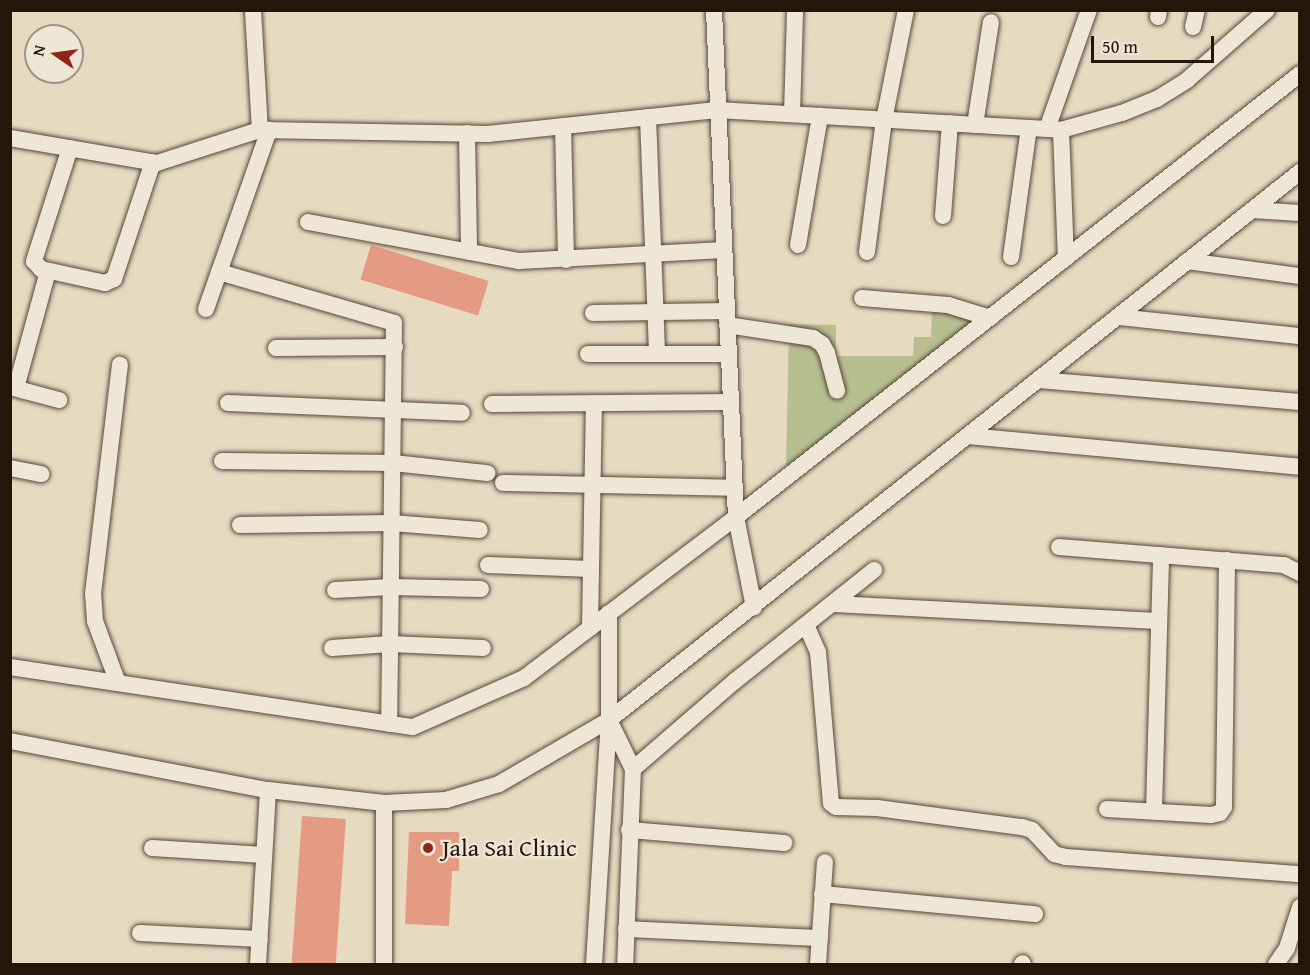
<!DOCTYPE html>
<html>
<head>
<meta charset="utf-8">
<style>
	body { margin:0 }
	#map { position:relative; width:1310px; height:975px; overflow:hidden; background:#e6dac0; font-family:"Gentium Book Plus",serif }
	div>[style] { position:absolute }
	.green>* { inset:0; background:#b7bf91 }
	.building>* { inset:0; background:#e49a83; transform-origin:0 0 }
	.roads { filter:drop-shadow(0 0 2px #554738) drop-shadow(0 0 2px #554738) }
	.minor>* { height:16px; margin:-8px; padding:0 8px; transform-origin:8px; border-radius:8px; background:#efe7d6 }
	.dots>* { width:16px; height:16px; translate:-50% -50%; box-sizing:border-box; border:3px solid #efe7d6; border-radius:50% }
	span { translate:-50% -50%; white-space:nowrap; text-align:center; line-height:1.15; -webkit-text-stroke:4.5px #efe7d6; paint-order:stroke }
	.poi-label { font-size:24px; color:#25160a }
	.left { translate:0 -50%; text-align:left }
	.frame { position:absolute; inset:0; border:12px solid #25160a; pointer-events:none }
	.north { position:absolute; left:24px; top:24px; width:60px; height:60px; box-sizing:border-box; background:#efe7d6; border:2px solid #9e9384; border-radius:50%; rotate:283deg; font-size:16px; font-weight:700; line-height:24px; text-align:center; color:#25160a }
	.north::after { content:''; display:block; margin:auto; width:21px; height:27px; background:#8f2418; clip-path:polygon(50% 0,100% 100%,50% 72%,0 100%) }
	.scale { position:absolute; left:1091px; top:36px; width:123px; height:27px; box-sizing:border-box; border:3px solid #25160a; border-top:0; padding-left:8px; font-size:18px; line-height:21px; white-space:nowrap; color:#25160a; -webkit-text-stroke:4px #efe7d6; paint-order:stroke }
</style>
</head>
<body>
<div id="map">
	<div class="green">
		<div style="clip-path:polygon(932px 305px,984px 318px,786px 466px,789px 324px,836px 325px,836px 356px,913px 356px,914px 337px,931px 337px)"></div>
	</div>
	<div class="building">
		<div style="left:371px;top:245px;width:123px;height:36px;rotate:17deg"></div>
		<div style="left:302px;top:816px;width:44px;height:148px;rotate:4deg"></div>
		<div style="clip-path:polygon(409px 832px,459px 832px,459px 871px,452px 871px,449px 926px,405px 924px)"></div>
	</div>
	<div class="roads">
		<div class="minor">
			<div style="left:253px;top:10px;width:120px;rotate:86.7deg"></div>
			<div style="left:714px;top:10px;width:507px;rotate:87.52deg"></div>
			<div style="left:736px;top:517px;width:92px;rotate:78.7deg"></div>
			<div style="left:1158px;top:17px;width:7px;rotate:-82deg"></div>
			<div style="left:1193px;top:27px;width:17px;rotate:-77deg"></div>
			<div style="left:792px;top:114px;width:104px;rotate:-88.3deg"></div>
			<div style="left:648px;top:117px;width:237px;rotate:87.8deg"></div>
			<div style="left:975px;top:125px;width:104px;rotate:-81.2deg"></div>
			<div style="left:563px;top:126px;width:134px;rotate:88.7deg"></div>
			<div style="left:1047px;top:129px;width:126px;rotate:-70.6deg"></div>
			<div style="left:1061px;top:130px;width:128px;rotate:87.8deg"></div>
			<div style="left:467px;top:133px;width:119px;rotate:89deg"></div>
			<div style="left:10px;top:138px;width:149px;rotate:9.7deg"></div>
			<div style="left:157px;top:163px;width:108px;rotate:-17.8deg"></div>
			<div style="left:260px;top:130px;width:228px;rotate:1deg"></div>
			<div style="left:488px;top:134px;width:230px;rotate:-6deg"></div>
			<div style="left:717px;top:110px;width:345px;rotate:3.3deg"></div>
			<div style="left:1061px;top:130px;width:63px;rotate:-15.6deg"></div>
			<div style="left:1122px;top:113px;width:38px;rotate:-22deg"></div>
			<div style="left:1157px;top:99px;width:36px;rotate:-32deg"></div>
			<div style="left:1187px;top:80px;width:106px;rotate:-41.2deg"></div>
			<div style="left:70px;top:148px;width:119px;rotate:107.7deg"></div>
			<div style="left:34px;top:261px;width:11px;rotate:49deg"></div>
			<div style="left:41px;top:269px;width:66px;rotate:12.3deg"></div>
			<div style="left:105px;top:283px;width:10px;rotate:-24deg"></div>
			<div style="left:114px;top:279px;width:123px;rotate:-71.6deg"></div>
			<div style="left:1252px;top:210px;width:48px;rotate:3.6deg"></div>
			<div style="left:943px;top:216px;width:93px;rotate:-85.7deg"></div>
			<div style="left:308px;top:222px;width:215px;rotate:10.5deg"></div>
			<div style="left:519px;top:261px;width:205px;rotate:-3.1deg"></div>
			<div style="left:798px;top:245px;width:131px;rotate:-80.3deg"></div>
			<div style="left:867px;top:252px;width:133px;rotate:-82.7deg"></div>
			<div style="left:884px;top:120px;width:112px;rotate:-78.7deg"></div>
			<div style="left:1011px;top:257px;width:130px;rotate:-82.1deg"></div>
			<div style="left:1187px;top:261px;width:114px;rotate:7.6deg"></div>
			<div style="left:219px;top:272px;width:182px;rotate:16.2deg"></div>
			<div style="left:394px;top:323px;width:401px;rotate:90.7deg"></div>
			<div style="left:862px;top:298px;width:86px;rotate:4.7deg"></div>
			<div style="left:948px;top:305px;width:44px;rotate:17.2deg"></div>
			<div style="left:206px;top:309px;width:190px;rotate:-70.6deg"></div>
			<div style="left:593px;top:313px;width:134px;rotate:-0.9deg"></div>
			<div style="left:1118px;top:317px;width:183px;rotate:6deg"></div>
			<div style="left:727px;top:325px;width:87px;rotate:8.6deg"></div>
			<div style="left:813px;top:338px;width:11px;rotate:34deg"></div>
			<div style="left:822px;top:344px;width:10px;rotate:61deg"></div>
			<div style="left:827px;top:353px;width:39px;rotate:75deg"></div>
			<div style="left:276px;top:348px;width:119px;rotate:-0.5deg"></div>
			<div style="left:588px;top:354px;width:141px"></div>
			<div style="left:1039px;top:380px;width:262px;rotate:4.8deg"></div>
			<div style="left:10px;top:387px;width:51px;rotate:14.9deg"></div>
			<div style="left:16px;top:388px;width:121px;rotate:-74.7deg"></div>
			<div style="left:228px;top:403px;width:234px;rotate:2.4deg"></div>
			<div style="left:492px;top:404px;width:239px;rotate:-0.5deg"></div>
			<div style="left:968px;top:436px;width:333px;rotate:5.3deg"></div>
			<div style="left:222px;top:461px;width:171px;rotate:0.7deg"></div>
			<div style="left:393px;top:463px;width:95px;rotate:6.1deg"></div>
			<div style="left:10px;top:468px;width:32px;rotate:11deg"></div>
			<div style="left:503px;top:483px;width:232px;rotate:1.2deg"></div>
			<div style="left:240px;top:525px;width:152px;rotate:-0.8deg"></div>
			<div style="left:392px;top:523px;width:88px;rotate:4.5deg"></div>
			<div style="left:1059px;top:547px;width:226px;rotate:4.6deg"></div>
			<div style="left:1284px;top:565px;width:18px;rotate:27deg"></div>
			<div style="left:488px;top:565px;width:103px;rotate:2.2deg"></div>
			<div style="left:335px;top:590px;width:56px;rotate:-3.1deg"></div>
			<div style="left:391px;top:587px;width:90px;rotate:1.3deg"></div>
			<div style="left:833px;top:604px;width:326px;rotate:3deg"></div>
			<div style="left:806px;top:625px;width:30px;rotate:66deg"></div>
			<div style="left:818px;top:652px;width:152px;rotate:85.1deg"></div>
			<div style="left:831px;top:803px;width:6px;rotate:39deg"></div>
			<div style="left:836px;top:807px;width:41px;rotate:1.4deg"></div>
			<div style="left:877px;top:808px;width:146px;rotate:7.5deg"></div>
			<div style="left:1022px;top:827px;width:10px;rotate:17deg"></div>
			<div style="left:1032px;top:830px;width:33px;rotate:47deg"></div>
			<div style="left:1054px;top:854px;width:12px;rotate:14deg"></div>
			<div style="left:1066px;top:857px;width:235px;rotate:4.2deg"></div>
			<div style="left:590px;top:628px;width:225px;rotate:-89deg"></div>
			<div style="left:332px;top:648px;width:58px;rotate:-3.9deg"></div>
			<div style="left:390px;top:644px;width:93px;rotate:2.5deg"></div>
			<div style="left:10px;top:667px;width:407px;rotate:8.5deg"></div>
			<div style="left:413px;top:727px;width:121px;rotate:-23.8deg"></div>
			<div style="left:524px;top:678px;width:266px;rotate:-37.2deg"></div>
			<div style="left:736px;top:517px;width:717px;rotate:-38.15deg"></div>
			<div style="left:118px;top:683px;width:66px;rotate:-110.4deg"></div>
			<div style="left:95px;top:621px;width:27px;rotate:-94deg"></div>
			<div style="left:93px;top:594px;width:231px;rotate:-83.3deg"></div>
			<div style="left:609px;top:720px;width:55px;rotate:63.9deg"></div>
			<div style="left:633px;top:769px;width:195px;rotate:92.3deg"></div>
			<div style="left:10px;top:741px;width:263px;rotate:10.8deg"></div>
			<div style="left:268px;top:790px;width:117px;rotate:6.4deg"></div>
			<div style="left:384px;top:803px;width:62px;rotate:-2.8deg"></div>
			<div style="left:446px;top:800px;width:55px;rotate:-16.8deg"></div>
			<div style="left:499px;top:784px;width:127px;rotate:-30.2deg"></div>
			<div style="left:609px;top:720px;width:882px;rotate:-38.42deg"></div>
			<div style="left:633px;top:769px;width:135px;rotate:-40.8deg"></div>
			<div style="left:735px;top:681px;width:178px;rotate:-38.6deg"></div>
			<div style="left:1107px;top:809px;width:104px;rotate:3.3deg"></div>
			<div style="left:1211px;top:815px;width:9px;rotate:-13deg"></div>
			<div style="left:1220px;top:813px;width:7px;rotate:-56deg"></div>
			<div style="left:1224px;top:807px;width:247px;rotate:-89.3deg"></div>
			<div style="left:1154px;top:810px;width:255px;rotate:-88.4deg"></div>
			<div style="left:629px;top:830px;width:156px;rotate:4.8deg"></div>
			<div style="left:152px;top:848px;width:112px;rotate:3.6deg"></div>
			<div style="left:822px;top:894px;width:214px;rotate:5.4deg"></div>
			<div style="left:626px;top:929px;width:194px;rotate:2.7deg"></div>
			<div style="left:140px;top:933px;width:120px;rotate:2.9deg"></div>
			<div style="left:258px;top:964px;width:174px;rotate:-86.7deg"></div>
			<div style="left:384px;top:964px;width:161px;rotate:-90deg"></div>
			<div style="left:594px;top:964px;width:244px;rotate:-86.5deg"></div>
			<div style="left:609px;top:720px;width:107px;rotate:-90deg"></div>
			<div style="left:818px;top:964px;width:102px;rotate:-86.1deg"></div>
			<div style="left:1022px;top:964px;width:1px;rotate:-45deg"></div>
			<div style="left:1276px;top:964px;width:19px;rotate:-55deg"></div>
			<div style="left:1287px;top:948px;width:43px;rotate:-72.4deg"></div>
		</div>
	</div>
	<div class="dots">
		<div style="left:428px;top:848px;background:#8f2418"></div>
	</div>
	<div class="poi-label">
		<span class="left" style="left:442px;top:848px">Jala Sai Clinic</span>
	</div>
	<div class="frame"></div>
	<div class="north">N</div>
	<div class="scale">50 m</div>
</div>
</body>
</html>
